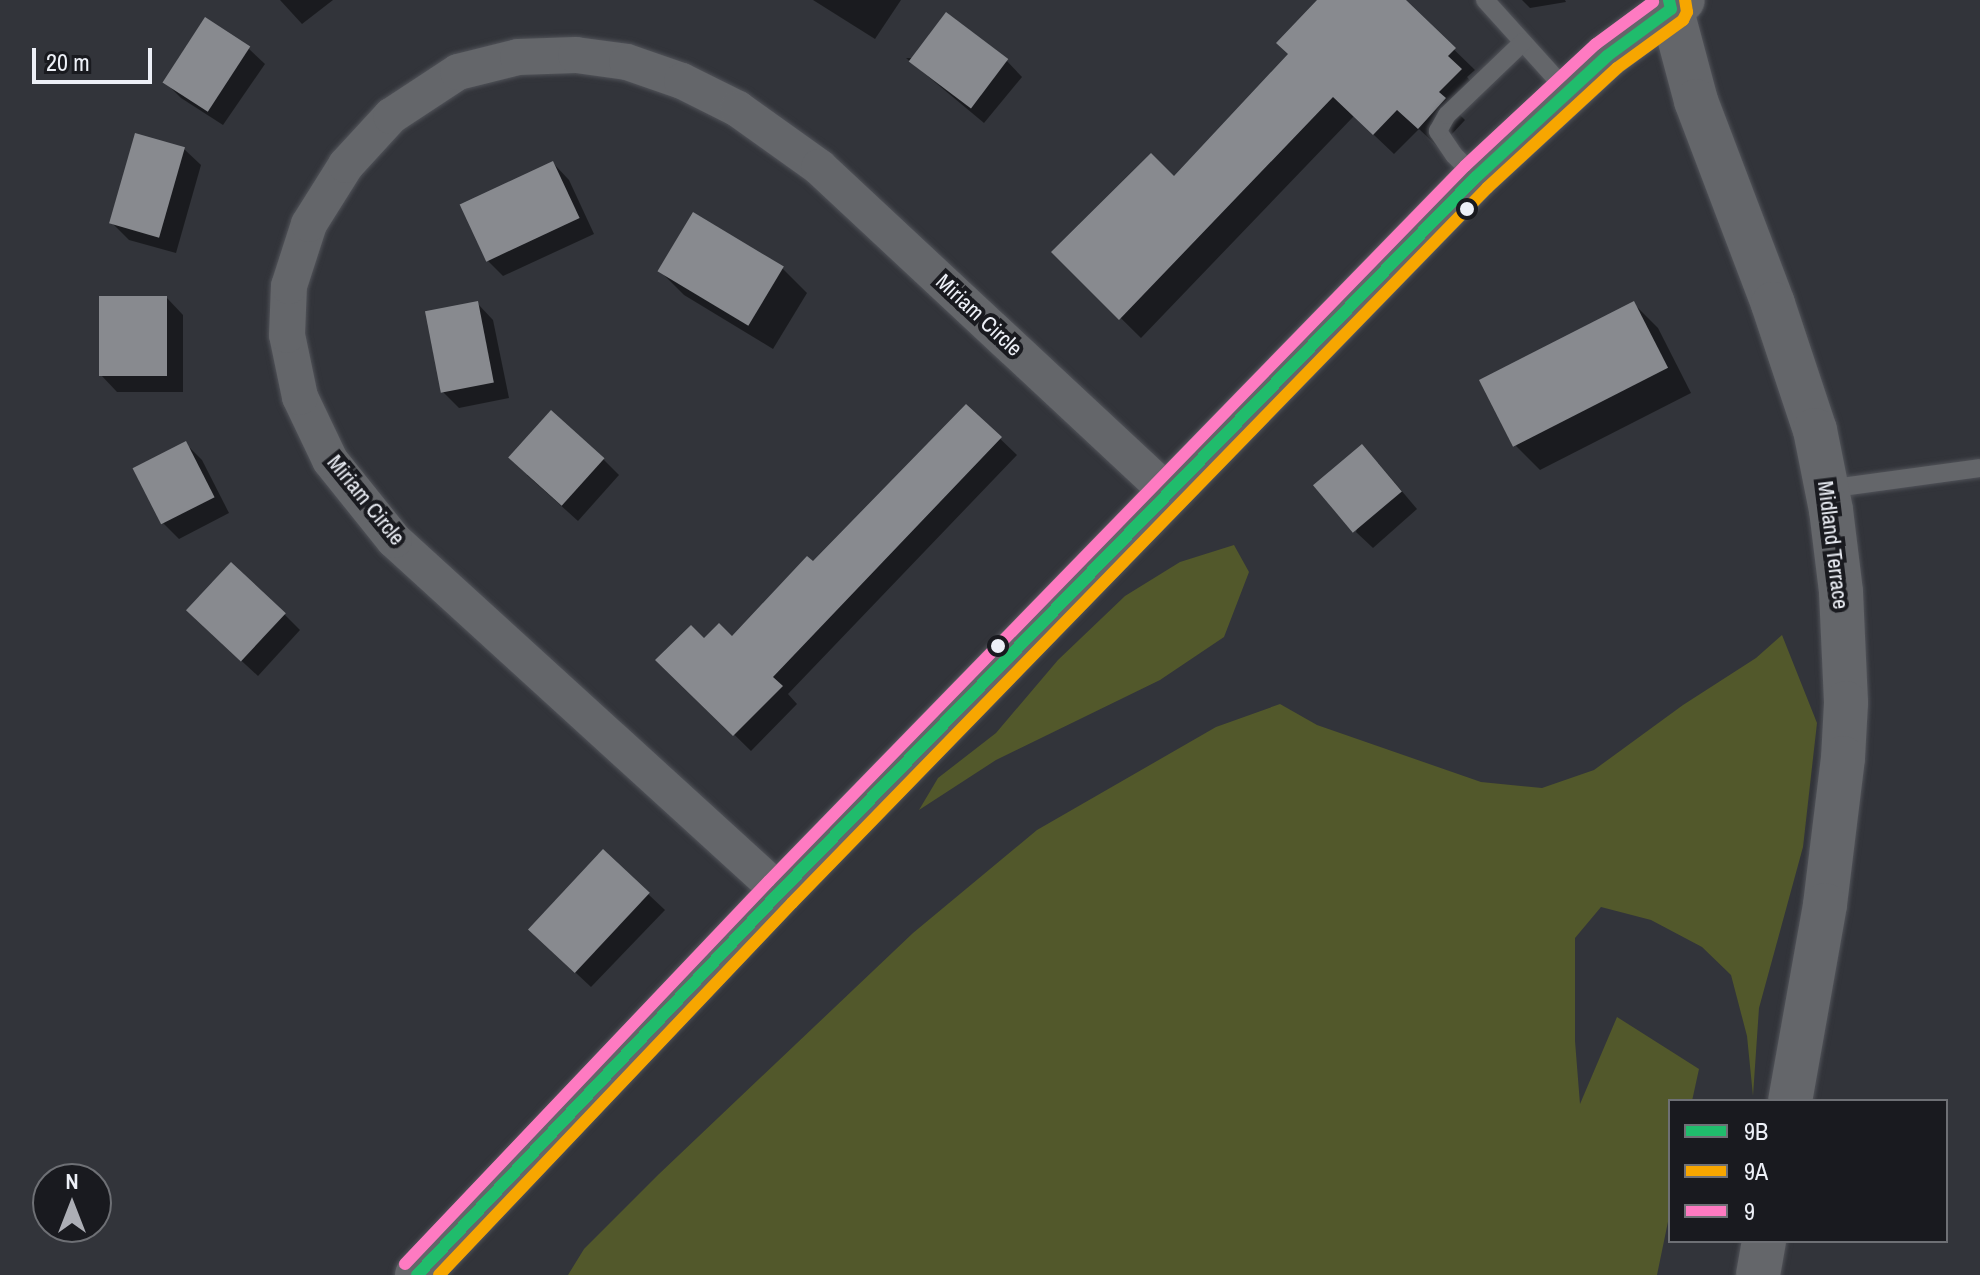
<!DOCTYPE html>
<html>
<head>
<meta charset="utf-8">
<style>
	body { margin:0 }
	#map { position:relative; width:1980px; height:1275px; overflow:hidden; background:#32343a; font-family:"Archivo Narrow",sans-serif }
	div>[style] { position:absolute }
	.green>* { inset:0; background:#52582b }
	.shadow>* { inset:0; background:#0007 }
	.building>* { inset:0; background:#888a8f; transform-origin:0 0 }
	.roads { filter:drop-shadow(0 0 2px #515359) drop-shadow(0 0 2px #515359) }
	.service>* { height:18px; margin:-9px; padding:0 9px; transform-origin:9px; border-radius:9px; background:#64666a }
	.minor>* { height:36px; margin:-18px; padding:0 18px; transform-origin:18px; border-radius:18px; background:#64666a }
	.tertiary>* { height:44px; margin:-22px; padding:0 22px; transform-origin:22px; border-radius:22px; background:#64666a }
	.bus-1>* { height:12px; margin:-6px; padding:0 6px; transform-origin:6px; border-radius:6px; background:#20bc6c }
	.bus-2>* { height:12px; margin:-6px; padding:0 6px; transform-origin:6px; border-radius:6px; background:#f7a600 }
	.bus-3>* { height:12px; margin:-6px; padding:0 6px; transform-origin:6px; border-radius:6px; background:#fe7ac1 }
	.dots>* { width:22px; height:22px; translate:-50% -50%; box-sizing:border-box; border:4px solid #191a1f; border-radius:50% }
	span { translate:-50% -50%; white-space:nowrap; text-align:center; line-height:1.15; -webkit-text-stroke:8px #191a1f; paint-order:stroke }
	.street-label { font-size:22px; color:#edf0f7 }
	.legend { position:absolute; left:1668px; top:1099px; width:280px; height:144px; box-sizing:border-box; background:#191a1f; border:2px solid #6e7075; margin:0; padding:10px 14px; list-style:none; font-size:24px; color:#edf0f7 }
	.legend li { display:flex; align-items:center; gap:16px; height:40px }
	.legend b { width:40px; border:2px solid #6e7075 }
	.north { position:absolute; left:32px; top:1163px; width:80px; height:80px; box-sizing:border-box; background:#191a1f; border:2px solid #6e7075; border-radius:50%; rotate:0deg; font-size:22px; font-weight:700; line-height:32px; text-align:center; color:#edf0f7 }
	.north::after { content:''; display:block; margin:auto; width:28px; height:36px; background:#acaeb5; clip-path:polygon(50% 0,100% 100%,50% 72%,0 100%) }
	.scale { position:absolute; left:32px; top:48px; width:120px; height:36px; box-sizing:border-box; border:4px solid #edf0f7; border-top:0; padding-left:10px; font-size:24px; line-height:28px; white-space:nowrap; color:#edf0f7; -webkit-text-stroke:6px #191a1f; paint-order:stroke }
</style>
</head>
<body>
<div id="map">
	<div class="green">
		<div style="clip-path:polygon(1234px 545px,1249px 572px,1224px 637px,1160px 680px,996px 760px,919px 810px,938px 778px,996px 733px,1058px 660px,1125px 596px,1180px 562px)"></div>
		<div style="clip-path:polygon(1782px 635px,1817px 723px,1803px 847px,1759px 1008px,1753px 1096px,1747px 1036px,1731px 975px,1702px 947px,1651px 920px,1601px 907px,1575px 938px,1575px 1041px,1580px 1104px,1617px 1017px,1699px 1069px,1692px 1101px,1670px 1101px,1670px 1212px,1657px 1275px,568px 1275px,584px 1249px,659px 1174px,913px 933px,1037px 830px,1216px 727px,1280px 704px,1317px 725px,1481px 782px,1542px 788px,1594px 770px,1683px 705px,1756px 658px)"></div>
	</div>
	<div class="shadow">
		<div style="clip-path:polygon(280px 0,333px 0,302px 24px)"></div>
		<div style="clip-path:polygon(813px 0,901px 0,875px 39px)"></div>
		<div style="clip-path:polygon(1320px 0,1403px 0,1475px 70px,1467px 77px,1480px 91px,1458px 113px,1465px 120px,1439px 148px,1419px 129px,1394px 154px,1354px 116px,1141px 338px,1054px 252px,1174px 179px,1291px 55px)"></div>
		<div style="clip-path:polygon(1522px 0,1565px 0,1566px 2px,1530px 8px)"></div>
		<div style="clip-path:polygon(248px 48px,265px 64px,223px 125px,181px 98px,164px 81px)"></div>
		<div style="clip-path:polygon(906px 58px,1006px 60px,1022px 77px,984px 123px)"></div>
		<div style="clip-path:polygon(184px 149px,201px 165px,176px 253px,129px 240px,112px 223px)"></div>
		<div style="clip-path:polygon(553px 163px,569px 180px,594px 234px,503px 276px,487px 260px)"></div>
		<div style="clip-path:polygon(694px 215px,783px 269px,807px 293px,773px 349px,684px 295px,659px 270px)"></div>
		<div style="clip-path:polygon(167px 298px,183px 315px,183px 392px,117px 392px,101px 375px)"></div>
		<div style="clip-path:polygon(477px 303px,493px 320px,509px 398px,459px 408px,443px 392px)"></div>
		<div style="clip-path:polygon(1633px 303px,1658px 328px,1691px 393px,1540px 470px,1516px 446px)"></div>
		<div style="clip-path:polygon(966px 406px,1017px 455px,788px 694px,797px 704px,751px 751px,658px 660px,704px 641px,732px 639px,813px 564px)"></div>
		<div style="clip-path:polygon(186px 444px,202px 460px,229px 513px,179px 539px,162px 522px)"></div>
		<div style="clip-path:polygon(603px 459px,619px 475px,578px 521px,527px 475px)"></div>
		<div style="clip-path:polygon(1378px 463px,1417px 509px,1373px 548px,1356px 532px)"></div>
		<div style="clip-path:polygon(284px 614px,300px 630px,258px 676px,204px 626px)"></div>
		<div style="clip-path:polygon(648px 894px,665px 910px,591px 987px,546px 945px)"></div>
	</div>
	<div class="building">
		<div style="clip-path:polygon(1317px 0,1406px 0,1456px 48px,1448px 56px,1462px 69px,1439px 92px,1446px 98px,1418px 129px,1397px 110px,1373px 135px,1333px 97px,1119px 320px,1051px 252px,1151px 153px,1174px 176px,1288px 54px,1276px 43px)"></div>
		<div style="left:946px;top:12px;width:78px;height:62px;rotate:37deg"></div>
		<div style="left:205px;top:17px;width:54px;height:78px;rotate:33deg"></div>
		<div style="left:135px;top:133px;width:52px;height:94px;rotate:16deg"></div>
		<div style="left:553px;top:161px;width:63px;height:103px;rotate:65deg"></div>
		<div style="left:693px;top:212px;width:106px;height:69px;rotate:31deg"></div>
		<div style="left:99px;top:296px;width:68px;height:80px"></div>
		<div style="left:478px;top:301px;width:83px;height:54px;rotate:79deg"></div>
		<div style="left:1634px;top:301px;width:75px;height:174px;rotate:63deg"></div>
		<div style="clip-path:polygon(966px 404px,1002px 437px,773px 677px,783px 686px,733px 736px,655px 660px,691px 625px,704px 638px,719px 623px,732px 636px,807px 556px,813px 561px)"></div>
		<div style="left:551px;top:410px;width:72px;height:64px;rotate:42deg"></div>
		<div style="left:186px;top:441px;width:63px;height:60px;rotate:63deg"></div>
		<div style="left:1362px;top:444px;width:62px;height:64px;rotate:50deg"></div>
		<div style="left:231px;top:562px;width:75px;height:66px;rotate:43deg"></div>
		<div style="left:603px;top:849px;width:64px;height:110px;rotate:43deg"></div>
	</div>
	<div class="roads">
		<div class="service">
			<div style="left:1485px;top:0;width:124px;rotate:47.9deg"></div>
			<div style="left:1476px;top:177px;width:31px;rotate:-135deg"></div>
			<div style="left:1454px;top:155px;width:29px;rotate:-124deg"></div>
			<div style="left:1438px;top:131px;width:18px;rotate:-61deg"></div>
			<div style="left:1447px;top:115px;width:105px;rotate:-43.8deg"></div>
			<div style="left:1827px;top:489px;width:154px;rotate:-7.8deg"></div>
		</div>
		<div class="minor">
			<div style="left:780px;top:892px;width:522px;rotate:-137.64deg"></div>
			<div style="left:394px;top:540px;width:102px;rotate:-128.7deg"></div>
			<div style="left:330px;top:460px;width:70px;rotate:-115.5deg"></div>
			<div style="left:300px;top:397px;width:63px;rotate:-101.8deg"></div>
			<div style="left:287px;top:335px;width:49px;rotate:-87.7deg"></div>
			<div style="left:289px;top:286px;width:65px;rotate:-72.1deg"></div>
			<div style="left:309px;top:224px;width:70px;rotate:-57.9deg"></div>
			<div style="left:346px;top:165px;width:67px;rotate:-47.4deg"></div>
			<div style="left:391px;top:116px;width:80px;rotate:-33.3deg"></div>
			<div style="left:458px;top:72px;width:62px;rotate:-14deg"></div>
			<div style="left:518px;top:57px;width:58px;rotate:-2deg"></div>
			<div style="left:576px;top:55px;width:51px;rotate:7.8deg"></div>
			<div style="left:627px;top:62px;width:58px;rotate:19.1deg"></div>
			<div style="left:682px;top:81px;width:63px;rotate:26.6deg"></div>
			<div style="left:738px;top:109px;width:100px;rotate:35.6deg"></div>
			<div style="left:819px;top:167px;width:478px;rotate:43deg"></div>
		</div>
		<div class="tertiary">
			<div style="left:1669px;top:0;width:105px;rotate:75deg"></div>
			<div style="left:1696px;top:101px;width:217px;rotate:69.2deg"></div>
			<div style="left:1773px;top:304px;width:133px;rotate:71.6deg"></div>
			<div style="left:1815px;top:430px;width:82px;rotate:78.7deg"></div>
			<div style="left:1831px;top:510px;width:83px;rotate:83deg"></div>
			<div style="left:1841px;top:592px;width:111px;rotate:87.4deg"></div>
			<div style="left:1846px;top:703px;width:55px;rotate:93.1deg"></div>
			<div style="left:1843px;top:758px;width:148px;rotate:97deg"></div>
			<div style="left:1825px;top:905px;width:199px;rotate:100.1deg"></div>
			<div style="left:417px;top:1275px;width:528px;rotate:-46.54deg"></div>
			<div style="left:780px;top:892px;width:998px;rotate:-45.77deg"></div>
			<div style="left:1476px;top:177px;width:178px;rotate:-42.7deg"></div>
			<div style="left:1607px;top:56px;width:94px;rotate:-36.4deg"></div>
			<div style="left:1758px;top:1275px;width:35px;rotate:-80deg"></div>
		</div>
	</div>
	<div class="bus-1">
		<div style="left:417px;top:1275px;width:528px;rotate:-46.54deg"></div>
		<div style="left:780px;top:892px;width:998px;rotate:-45.77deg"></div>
		<div style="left:1476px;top:177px;width:178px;rotate:-42.7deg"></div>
		<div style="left:1607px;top:56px;width:79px;rotate:-36.3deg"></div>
		<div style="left:1671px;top:9px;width:9px;rotate:-103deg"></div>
	</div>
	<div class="bus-2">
		<div style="left:439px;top:1275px;width:513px;rotate:-46.5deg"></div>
		<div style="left:792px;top:903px;width:997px;rotate:-45.81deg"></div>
		<div style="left:1487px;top:188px;width:177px;rotate:-42.7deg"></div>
		<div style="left:1617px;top:68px;width:82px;rotate:-36deg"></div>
		<div style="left:1683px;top:20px;width:9px;rotate:-63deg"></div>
		<div style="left:1687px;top:12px;width:12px;rotate:-99deg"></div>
	</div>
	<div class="bus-3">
		<div style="left:405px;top:1264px;width:528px;rotate:-46.46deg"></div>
		<div style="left:769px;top:881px;width:998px;rotate:-45.77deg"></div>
		<div style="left:1465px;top:166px;width:179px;rotate:-43deg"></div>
		<div style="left:1596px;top:44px;width:71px;rotate:-36.4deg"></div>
	</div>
	<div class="dots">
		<div style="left:1467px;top:209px;background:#edf0f7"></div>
		<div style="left:998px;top:646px;background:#edf0f7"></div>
	</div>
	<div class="street-label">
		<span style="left:979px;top:315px;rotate:43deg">Miriam Circle</span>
		<span style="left:366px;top:500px;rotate:51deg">Miriam Circle</span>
		<span style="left:1833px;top:545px;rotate:83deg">Midland Terrace</span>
	</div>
	<ul class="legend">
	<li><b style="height:10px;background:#20bc6c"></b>9B</li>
	<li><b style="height:10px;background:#f7a600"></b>9A</li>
	<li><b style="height:10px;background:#fe7ac1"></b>9</li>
	</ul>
	<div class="north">N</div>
	<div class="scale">20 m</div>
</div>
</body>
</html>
